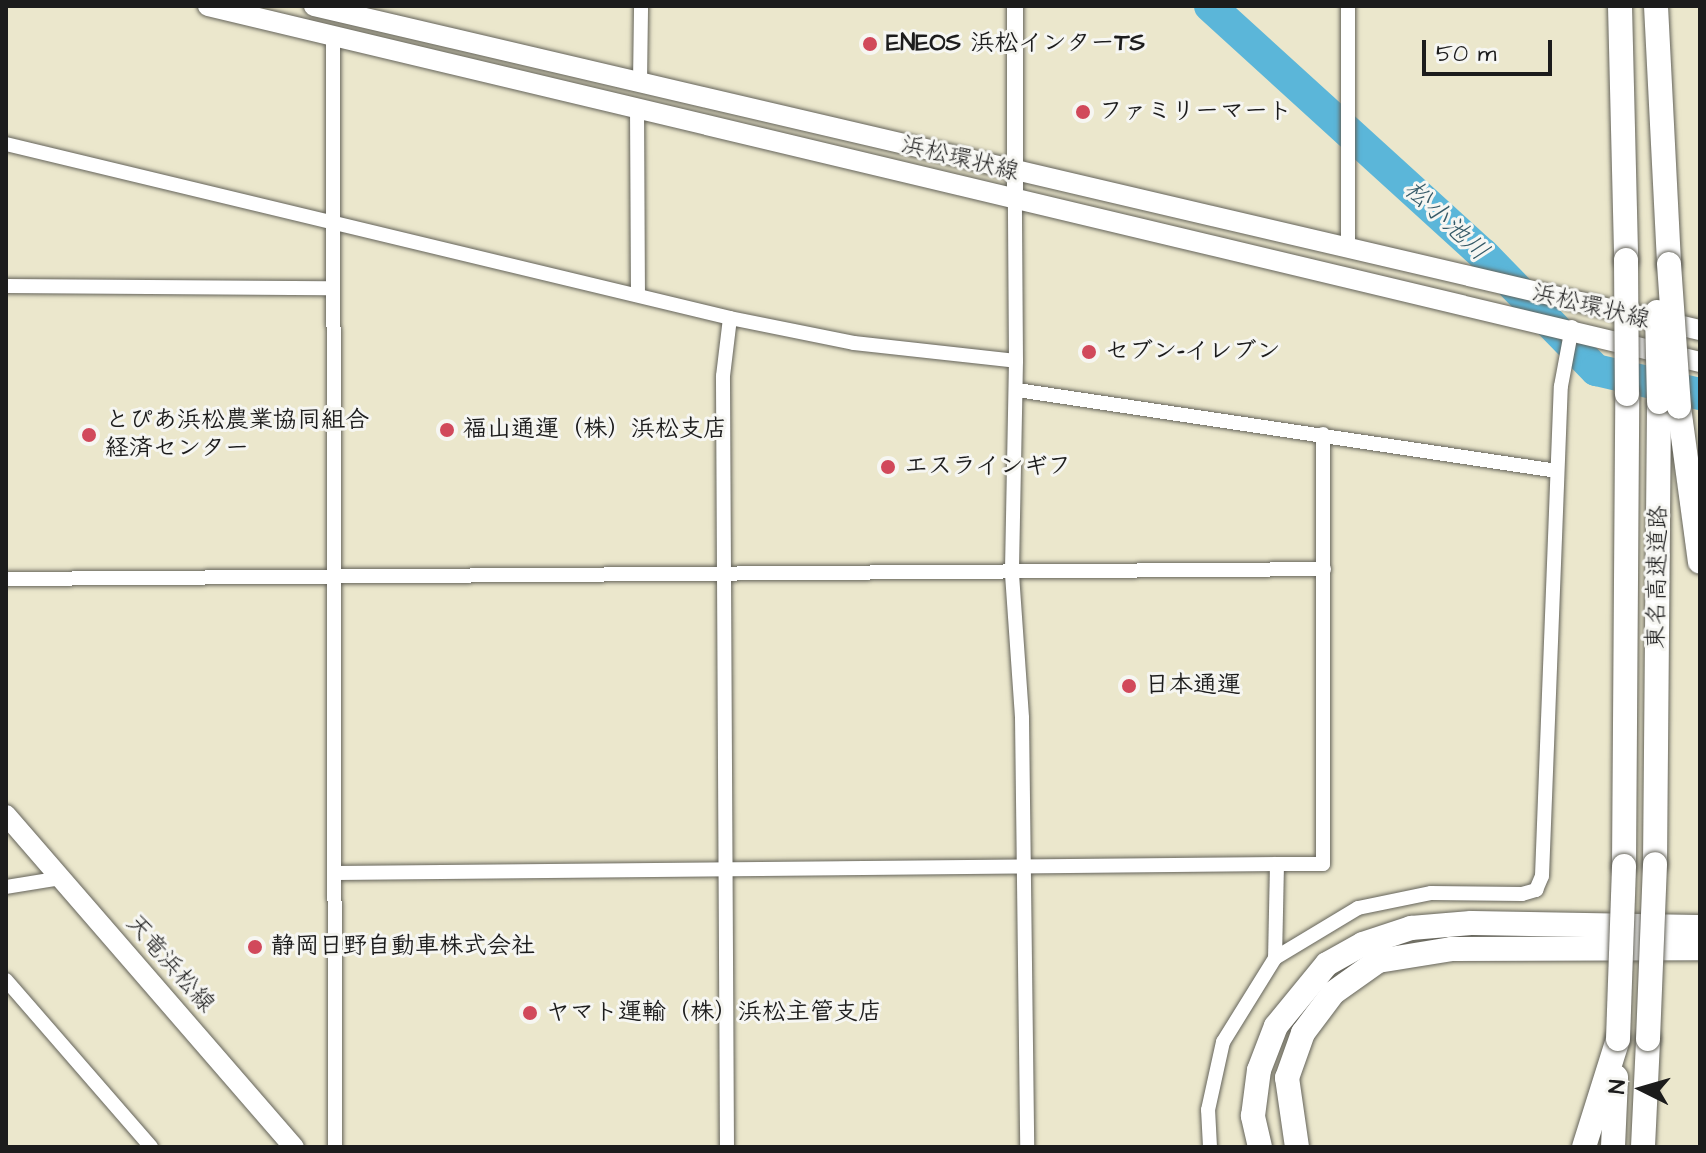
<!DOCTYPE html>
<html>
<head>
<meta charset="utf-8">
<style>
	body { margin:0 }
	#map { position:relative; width:1706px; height:1153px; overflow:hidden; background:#ebe7cc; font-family:"Architects Daughter","Klee One",sans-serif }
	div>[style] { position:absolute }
	.river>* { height:32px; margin:-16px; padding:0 16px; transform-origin:16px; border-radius:16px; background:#5bb6d9 }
	.roads { filter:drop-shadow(0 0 2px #64635a) drop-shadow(0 0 2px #64635a) }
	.minor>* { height:14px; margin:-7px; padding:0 7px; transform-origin:7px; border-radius:7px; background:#fff }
	.tertiary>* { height:16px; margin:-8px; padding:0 8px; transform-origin:8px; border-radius:8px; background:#fff }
	.primary>* { height:20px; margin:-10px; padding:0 10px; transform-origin:10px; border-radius:10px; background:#fff }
	.motorway>* { height:24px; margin:-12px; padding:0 12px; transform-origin:12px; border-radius:12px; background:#fff }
	.bridges { filter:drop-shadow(0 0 2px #64635a) drop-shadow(0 0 2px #64635a) }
	.motorway-bridge>* { height:24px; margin:-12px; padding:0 12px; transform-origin:12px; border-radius:12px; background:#fff }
	.dots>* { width:22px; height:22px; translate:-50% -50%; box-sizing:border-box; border:4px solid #f6f6f2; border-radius:50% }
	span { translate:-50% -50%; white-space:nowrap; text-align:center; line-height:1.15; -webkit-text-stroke:6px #f6f6f2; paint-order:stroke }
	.poi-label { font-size:24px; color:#1c1c1c; font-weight:700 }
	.left { translate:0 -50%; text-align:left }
	.street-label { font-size:24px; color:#1c1c1c }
	.water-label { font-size:26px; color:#355a68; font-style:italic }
	.frame { position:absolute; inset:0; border:8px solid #1c1c1c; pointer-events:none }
	.north { position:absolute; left:1602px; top:1049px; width:80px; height:80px; -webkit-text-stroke:6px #f6f6f2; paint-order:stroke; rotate:275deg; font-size:22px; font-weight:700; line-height:32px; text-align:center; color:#1c1c1c }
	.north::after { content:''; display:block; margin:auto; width:28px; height:36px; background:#1c1c1c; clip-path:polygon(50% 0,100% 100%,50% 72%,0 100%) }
	.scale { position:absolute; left:1422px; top:40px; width:130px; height:36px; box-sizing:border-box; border:4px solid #1c1c1c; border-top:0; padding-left:10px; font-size:24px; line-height:28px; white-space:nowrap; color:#1c1c1c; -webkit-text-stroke:6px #f6f6f2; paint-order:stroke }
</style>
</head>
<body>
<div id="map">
	<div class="river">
		<div style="left:1210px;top:6px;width:369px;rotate:42.3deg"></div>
		<div style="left:1483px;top:254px;width:162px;rotate:45.8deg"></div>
		<div style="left:1596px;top:370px;width:107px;rotate:13deg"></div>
	</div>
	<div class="roads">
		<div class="minor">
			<div style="left:333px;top:37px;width:1110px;rotate:89.9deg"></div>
			<div style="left:640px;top:82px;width:76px;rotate:-89.2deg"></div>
			<div style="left:637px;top:107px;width:187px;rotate:89.7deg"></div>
			<div style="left:6px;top:144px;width:745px;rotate:13.51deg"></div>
			<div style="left:730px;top:318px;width:126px;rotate:11.4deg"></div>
			<div style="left:854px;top:343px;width:163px;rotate:6.3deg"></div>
			<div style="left:1016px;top:361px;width:162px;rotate:-90.4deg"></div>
			<div style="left:1348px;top:250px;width:244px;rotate:-90deg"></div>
			<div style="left:6px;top:286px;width:322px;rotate:0.4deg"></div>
			<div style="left:1016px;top:361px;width:213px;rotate:91.1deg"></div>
			<div style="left:1012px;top:574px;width:144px;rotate:86deg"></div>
			<div style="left:1022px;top:718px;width:429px;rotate:89.3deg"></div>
			<div style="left:1017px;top:390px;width:546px;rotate:8.53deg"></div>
			<div style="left:6px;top:579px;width:1318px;rotate:-0.43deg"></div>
			<div style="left:1277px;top:864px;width:46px"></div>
			<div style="left:1323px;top:864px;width:430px;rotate:-90deg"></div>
			<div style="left:336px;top:873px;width:941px;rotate:-0.55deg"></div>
			<div style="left:1277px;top:864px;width:94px;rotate:91.2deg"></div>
			<div style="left:6px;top:887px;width:56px;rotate:-9.3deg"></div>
			<div style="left:6px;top:980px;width:221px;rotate:49deg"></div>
			<div style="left:727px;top:1147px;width:771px;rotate:-90.3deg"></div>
			<div style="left:723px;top:376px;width:58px;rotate:-83.1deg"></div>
			<div style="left:1210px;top:1147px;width:37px;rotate:-93deg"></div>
			<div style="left:1208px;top:1110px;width:70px;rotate:-77.6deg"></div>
			<div style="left:1223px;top:1042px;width:99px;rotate:-58.2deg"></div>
			<div style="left:1275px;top:958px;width:97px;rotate:-31.1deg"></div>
			<div style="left:1358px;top:908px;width:75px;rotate:-11.6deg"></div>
			<div style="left:1431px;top:893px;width:91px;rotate:0.6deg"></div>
			<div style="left:1522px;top:894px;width:15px;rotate:-16deg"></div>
			<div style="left:1536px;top:890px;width:15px;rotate:-67deg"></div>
			<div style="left:1542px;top:876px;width:490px;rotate:-87.8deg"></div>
			<div style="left:1561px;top:386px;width:60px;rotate:-79.4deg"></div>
		</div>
		<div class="tertiary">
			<div style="left:1015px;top:199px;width:193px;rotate:-90deg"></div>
		</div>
		<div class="primary">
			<div style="left:208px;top:6px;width:1534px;rotate:13.42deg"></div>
			<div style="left:314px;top:6px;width:1423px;rotate:13.16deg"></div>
			<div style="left:6px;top:815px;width:440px;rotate:49.1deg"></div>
		</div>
		<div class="motorway">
			<div style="left:1620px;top:6px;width:254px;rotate:88.6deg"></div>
			<div style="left:1656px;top:6px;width:258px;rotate:87.1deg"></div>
			<div style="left:1679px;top:407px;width:156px;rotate:82.3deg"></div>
			<div style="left:1655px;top:864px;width:462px;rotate:-89.5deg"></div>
			<div style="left:1624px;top:866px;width:472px;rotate:-89.6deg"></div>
			<div style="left:1260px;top:1147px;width:32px;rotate:-103deg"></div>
			<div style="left:1253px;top:1116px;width:46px;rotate:-82.6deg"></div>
			<div style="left:1259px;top:1070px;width:47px;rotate:-68.9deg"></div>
			<div style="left:1276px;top:1026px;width:80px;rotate:-50.6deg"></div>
			<div style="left:1327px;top:964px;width:41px;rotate:-29.1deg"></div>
			<div style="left:1363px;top:944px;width:51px;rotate:-18.4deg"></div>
			<div style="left:1411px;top:928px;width:60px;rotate:-4.8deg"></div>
			<div style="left:1471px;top:923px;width:229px;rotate:1deg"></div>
			<div style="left:1297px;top:1147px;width:70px;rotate:-98.2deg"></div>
			<div style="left:1287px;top:1078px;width:48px;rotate:-70.4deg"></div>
			<div style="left:1303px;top:1033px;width:50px;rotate:-53.1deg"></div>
			<div style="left:1333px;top:993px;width:55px;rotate:-35.4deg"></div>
			<div style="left:1378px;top:961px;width:74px;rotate:-9.3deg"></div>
			<div style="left:1451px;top:949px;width:249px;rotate:-0.2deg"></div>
			<div style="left:1584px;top:1147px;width:113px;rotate:-72.5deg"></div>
			<div style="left:1613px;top:1147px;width:70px;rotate:-87.5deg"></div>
			<div style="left:1643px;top:1147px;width:108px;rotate:-87.3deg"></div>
		</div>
	</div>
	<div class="bridges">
		<div class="motorway-bridge">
			<div style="left:1626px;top:260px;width:134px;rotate:89.6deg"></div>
			<div style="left:1669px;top:264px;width:143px;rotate:86deg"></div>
			<div style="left:1657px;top:312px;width:90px;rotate:88.7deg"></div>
			<div style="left:1618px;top:1039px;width:173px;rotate:-88deg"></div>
			<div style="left:1648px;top:1039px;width:175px;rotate:-87.7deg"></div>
		</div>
	</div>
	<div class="dots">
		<div style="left:870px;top:44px;background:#d1495b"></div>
		<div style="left:1083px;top:112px;background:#d1495b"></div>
		<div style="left:1089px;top:352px;background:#d1495b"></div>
		<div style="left:447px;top:430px;background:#d1495b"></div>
		<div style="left:89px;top:435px;background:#d1495b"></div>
		<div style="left:888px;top:467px;background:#d1495b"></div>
		<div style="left:1129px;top:686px;background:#d1495b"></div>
		<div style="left:255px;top:947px;background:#d1495b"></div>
		<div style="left:530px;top:1013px;background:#d1495b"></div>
	</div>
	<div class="poi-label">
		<span class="left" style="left:886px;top:44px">ENEOS 浜松インターTS</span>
		<span class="left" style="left:1099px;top:112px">ファミリーマート</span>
		<span class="left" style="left:1105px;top:352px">セブン-イレブン</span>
		<span class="left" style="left:105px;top:435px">とぴあ浜松農業協同組合<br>経済センター</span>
		<span class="left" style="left:463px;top:430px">福山通運（株）浜松支店</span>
		<span class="left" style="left:904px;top:467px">エスラインギフ</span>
		<span class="left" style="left:1145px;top:686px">日本通運</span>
		<span class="left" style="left:271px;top:947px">静岡日野自動車株式会社</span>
		<span class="left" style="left:546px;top:1013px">ヤマト運輸（株）浜松主管支店</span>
	</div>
	<div class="street-label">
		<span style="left:960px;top:159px;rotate:14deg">浜松環状線</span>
		<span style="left:1591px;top:307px;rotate:14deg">浜松環状線</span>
		<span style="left:1658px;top:577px;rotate:-89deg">東名高速道路</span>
		<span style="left:170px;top:964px;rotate:49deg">天竜浜松線</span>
	</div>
	<div class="water-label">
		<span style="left:1446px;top:221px;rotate:43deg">松小池川</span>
	</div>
	<div class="frame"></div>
	<div class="north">N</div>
	<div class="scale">50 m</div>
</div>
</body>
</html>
